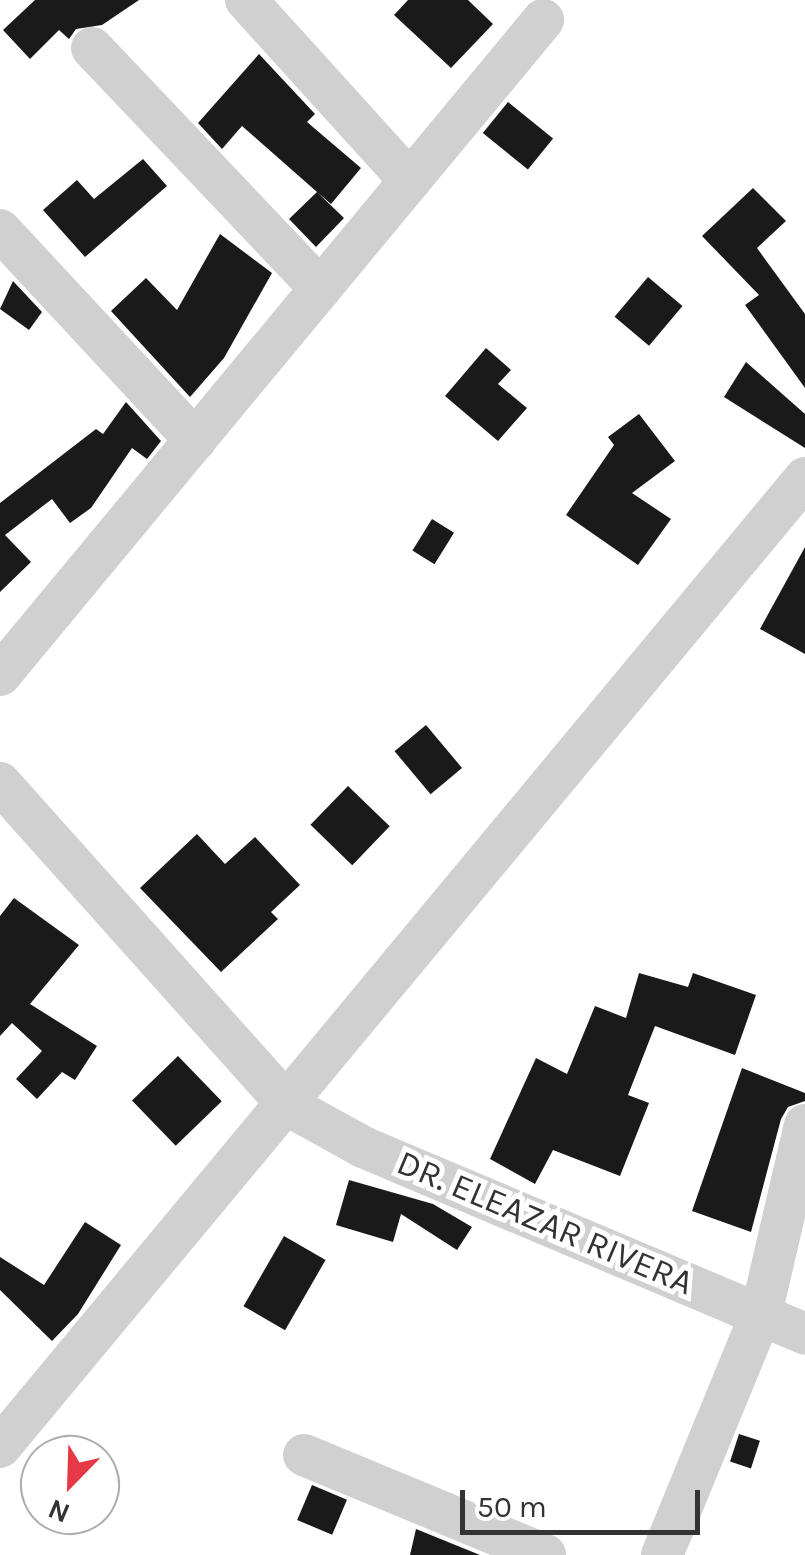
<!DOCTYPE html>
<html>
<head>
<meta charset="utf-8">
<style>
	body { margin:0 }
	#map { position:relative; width:805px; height:1555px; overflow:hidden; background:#fff; font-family:Karla,sans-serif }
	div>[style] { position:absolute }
	.building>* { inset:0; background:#1a1a1a; transform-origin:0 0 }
	.minor>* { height:42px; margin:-21px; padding:0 21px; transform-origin:21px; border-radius:21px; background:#d0d0d0 }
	span { translate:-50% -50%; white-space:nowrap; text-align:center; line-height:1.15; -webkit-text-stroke:10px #fff; paint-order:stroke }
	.street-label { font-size:35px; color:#333 }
	.north { position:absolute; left:20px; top:1435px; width:100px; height:100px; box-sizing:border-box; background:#fff; border:2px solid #adadad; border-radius:50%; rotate:203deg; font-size:28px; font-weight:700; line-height:40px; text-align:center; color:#333 }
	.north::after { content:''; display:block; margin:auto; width:35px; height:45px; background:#e63946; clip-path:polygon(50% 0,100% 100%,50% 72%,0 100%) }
	.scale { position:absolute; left:460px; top:1490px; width:240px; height:45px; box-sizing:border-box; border:5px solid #333; border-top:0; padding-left:12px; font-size:30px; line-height:35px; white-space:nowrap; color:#333; -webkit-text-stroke:8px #fff; paint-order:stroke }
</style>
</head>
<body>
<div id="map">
	<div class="building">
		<div style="clip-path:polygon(35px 0,139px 0,102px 25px,76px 29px,69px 39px,59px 30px,30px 59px,3px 30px)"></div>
		<div style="clip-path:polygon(408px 0,468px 0,493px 24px,451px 68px,394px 15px)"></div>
		<div style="clip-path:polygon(259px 54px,315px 114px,307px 122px,361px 168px,331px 204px,317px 192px,344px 218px,316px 247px,289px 219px,317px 192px,242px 126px,222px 149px,198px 123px)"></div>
		<div style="left:508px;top:102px;width:58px;height:40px;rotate:39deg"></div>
		<div style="clip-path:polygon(143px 159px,167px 186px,85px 257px,43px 210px,77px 180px,94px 199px)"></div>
		<div style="clip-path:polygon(753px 188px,786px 221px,757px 248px,805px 314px,805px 388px,745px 305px,759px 295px,702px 236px)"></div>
		<div style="clip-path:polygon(220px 234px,272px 273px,224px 358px,190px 397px,111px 311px,146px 278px,177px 310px)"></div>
		<div style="left:648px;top:277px;width:45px;height:52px;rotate:40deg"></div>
		<div style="clip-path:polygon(13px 281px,42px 312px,29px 330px,0 309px)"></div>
		<div style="clip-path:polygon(486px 348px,511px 370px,498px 384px,527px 408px,498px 441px,445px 396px)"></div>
		<div style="clip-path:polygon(746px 362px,805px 414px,805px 448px,724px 397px)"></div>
		<div style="clip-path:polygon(126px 402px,161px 441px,147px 459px,132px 448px,91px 508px,70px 523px,52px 499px,5px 535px,31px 562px,0 592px,0 503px,96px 429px,103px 434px)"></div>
		<div style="clip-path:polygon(639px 414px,675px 461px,632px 493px,671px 519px,638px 565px,566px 515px,614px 445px,608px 437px)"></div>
		<div style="left:432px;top:519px;width:26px;height:37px;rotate:32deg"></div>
		<div style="clip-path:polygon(805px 547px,805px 654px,760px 629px)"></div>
		<div style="left:426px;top:725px;width:56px;height:41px;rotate:50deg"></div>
		<div style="left:348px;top:786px;width:58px;height:54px;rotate:44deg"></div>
		<div style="clip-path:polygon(197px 834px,225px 864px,255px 837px,300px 885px,271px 912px,278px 919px,221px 972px,140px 888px)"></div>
		<div style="clip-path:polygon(14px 898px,79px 945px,30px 1004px,97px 1046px,75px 1080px,62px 1072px,37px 1099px,16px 1079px,42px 1051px,12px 1023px,0 1036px,0 916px)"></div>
		<div style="clip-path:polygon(639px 973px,688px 987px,693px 973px,756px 995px,735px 1055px,655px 1026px,628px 1095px,649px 1103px,620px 1176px,553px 1150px,535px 1184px,490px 1159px,536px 1058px,567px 1074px,595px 1006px,626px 1018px)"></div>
		<div style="left:178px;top:1056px;width:63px;height:64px;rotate:46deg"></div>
		<div style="clip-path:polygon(742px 1068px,805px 1093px,805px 1101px,788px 1107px,781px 1119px,751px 1232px,692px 1211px)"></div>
		<div style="clip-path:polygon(349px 1180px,433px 1204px,472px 1227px,457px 1250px,401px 1214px,393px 1242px,336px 1225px)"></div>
		<div style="clip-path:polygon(85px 1222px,121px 1245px,78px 1314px,52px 1341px,0 1290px,0 1257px,44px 1285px)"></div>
		<div style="left:284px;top:1236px;width:48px;height:81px;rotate:30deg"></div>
		<div style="left:739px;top:1434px;width:22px;height:29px;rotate:18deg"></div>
		<div style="left:312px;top:1485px;width:38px;height:38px;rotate:23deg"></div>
		<div style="clip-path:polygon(416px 1529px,480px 1555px,410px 1555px)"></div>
	</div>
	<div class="minor">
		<div style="left:246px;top:0;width:244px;rotate:47.8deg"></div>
		<div style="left:92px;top:48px;width:332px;rotate:46.5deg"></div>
		<div style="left:0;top:230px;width:287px;rotate:47.1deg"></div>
		<div style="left:0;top:675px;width:851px;rotate:-50.34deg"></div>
		<div style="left:0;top:783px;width:433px;rotate:48.2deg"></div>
		<div style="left:289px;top:1106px;width:85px;rotate:29deg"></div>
		<div style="left:363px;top:1147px;width:480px;rotate:22.9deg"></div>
		<div style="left:0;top:1447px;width:1260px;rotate:-50.28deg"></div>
		<div style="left:304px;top:1455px;width:261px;rotate:22.5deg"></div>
		<div style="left:662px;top:1555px;width:261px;rotate:-67.7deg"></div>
		<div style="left:761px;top:1314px;width:194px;rotate:-76.9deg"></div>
	</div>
	<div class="street-label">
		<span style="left:545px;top:1223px;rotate:23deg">DR. ELEAZAR RIVERA</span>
	</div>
	<div class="north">N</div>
	<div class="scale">50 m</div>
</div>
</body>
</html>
